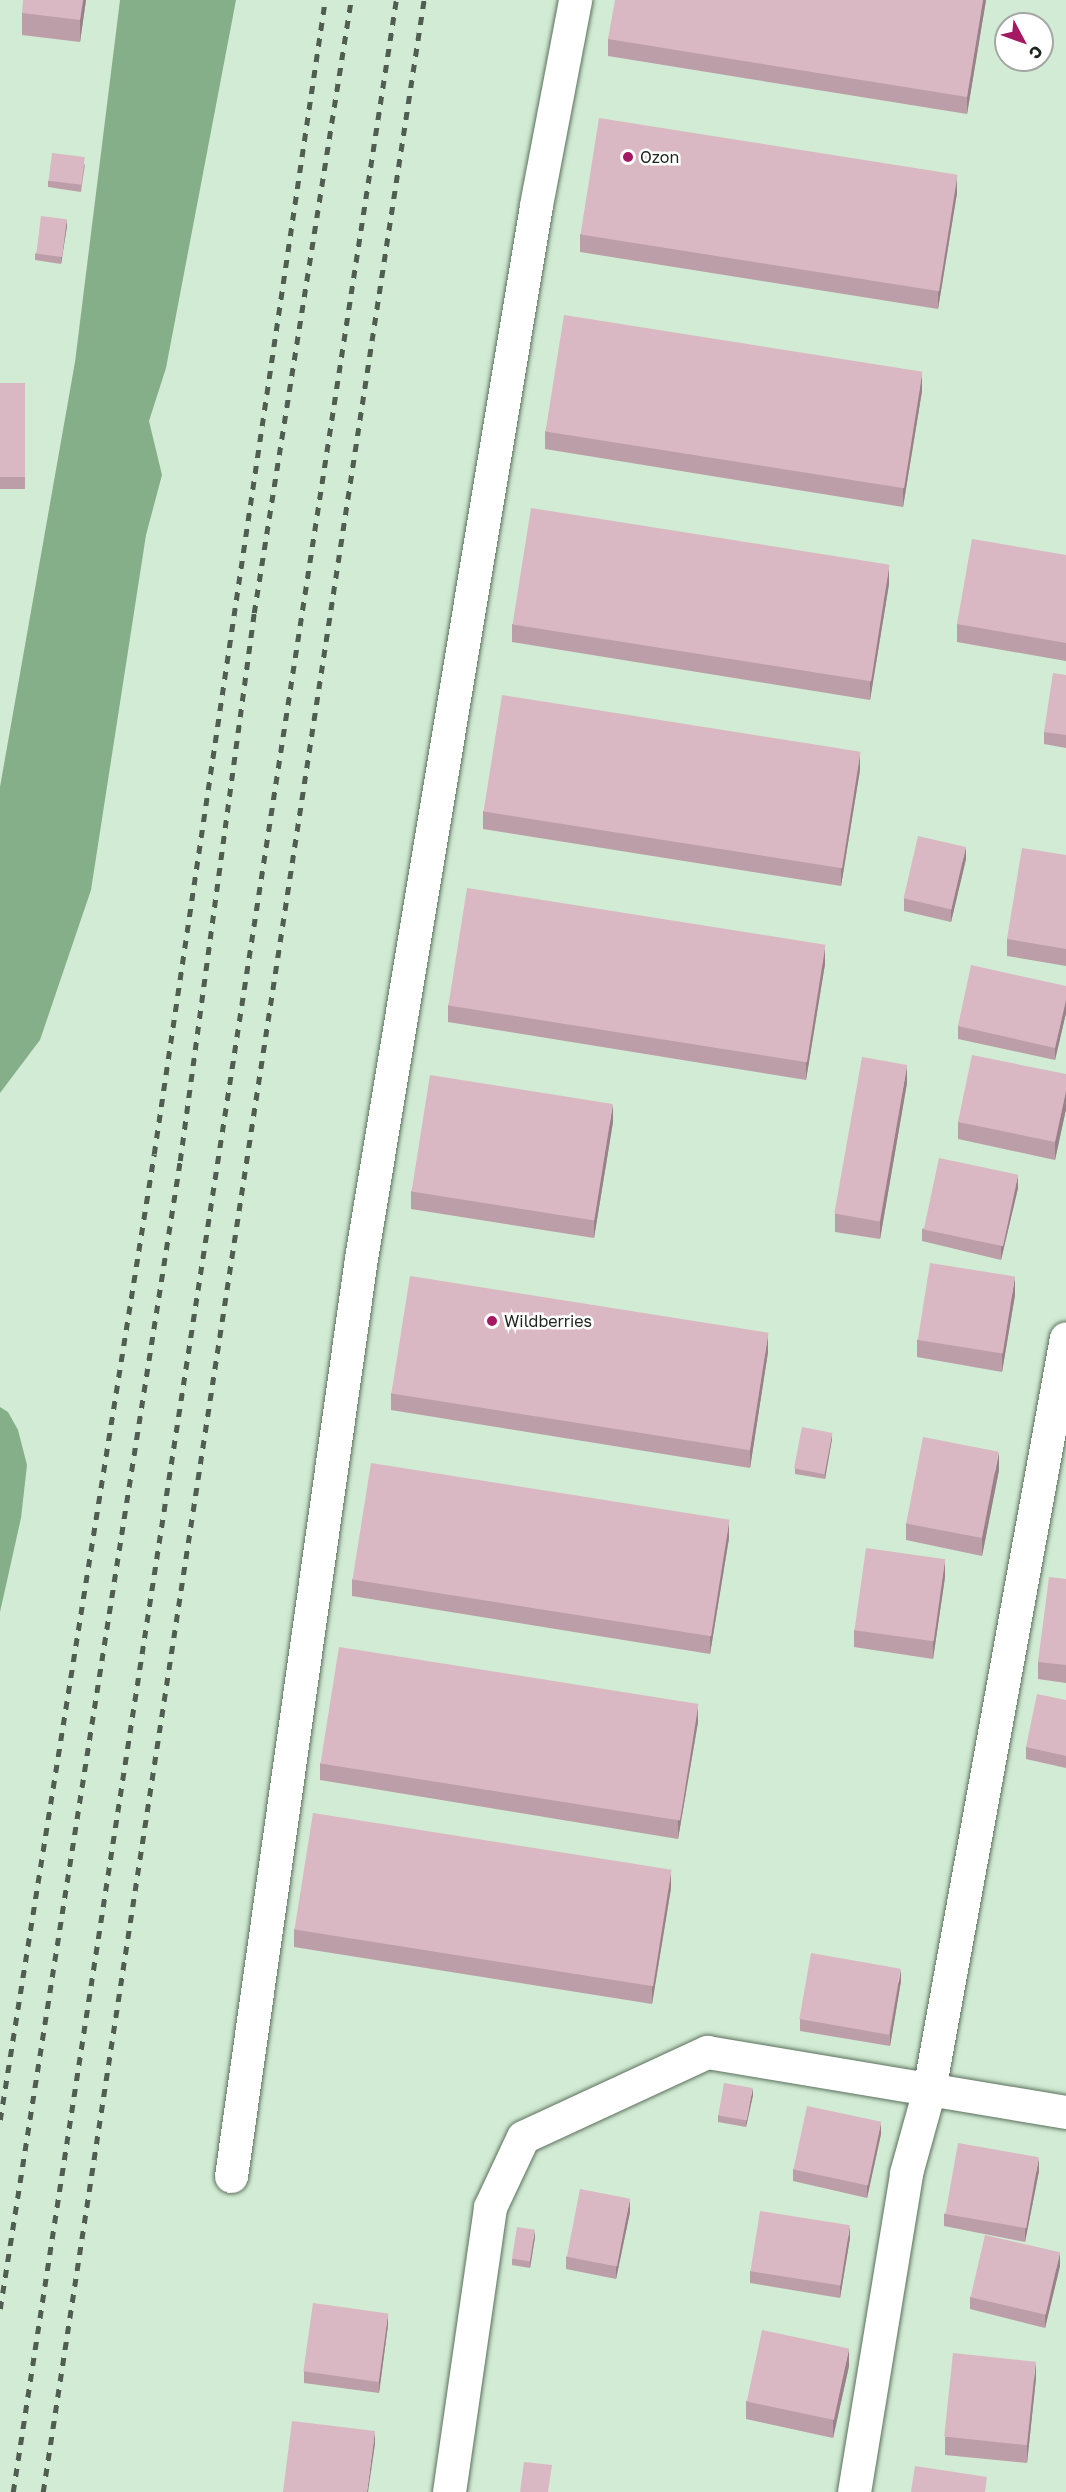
<!DOCTYPE html>
<html>
<head>
<meta charset="utf-8">
<style>
	body { margin:0 }
	#map { position:relative; width:1066px; height:2492px; overflow:hidden; background:#d2ebd4; font-family:"Golos Text",sans-serif }
	div>[style] { position:absolute }
	.forest>* { inset:0; background:#85af89 }
	.roads { filter:drop-shadow(0 0 2px #5b705c) drop-shadow(0 0 2px #5b705c) }
	.street>* { height:33px; margin:-16.5px; padding:0 16.5px; transform-origin:16.5px; border-radius:16.5px; background:#fff }
	.rail>* { height:4.5px; margin-top:-2.25px; transform-origin:0; background:repeating-linear-gradient(90deg,#505d51 0 8px,transparent 0 16px) }
	.wall>* { inset:0; background:#bb9ea8; transform-origin:0 0 }
	.shaded-wall>* { inset:0; background:#988188 }
	.building>* { inset:0; background:#d9b8c3; transform-origin:0 0 }
	.dots>* { width:16px; height:16px; translate:-50% -50%; box-sizing:border-box; border:3px solid #fff; border-radius:50% }
	span { translate:-50% -50%; white-space:nowrap; text-align:center; line-height:1.15; -webkit-text-stroke:5px #fff; paint-order:stroke }
	.poi-label { font-size:16px; color:#1c251d }
	.left { translate:0 -50%; text-align:left }
	.north { position:absolute; left:994px; top:12px; width:60px; height:60px; box-sizing:border-box; background:#fff; border:2px solid #a4a8a5; border-radius:50%; rotate:131deg; font-size:16px; font-weight:700; line-height:24px; text-align:center; color:#1c251d }
	.north::after { content:''; display:block; margin:auto; width:21px; height:27px; background:#a41961; clip-path:polygon(50% 0,100% 100%,50% 72%,0 100%) }
</style>
</head>
<body>
<div id="map">
	<div class="forest">
		<div style="clip-path:polygon(120px 0,236px 0,166px 368px,149px 421px,162px 475px,146px 535px,91px 890px,40px 1040px,0 1093px,0 787px,75px 362px)"></div>
		<div style="clip-path:polygon(0 1407px,8px 1412px,18px 1430px,27px 1465px,21px 1518px,0 1612px)"></div>
	</div>
	<div class="roads">
		<div class="street">
			<div style="left:231px;top:2176px;width:927px;rotate:-81.94deg"></div>
			<div style="left:361px;top:1258px;width:1067px;rotate:-80.56deg"></div>
			<div style="left:536px;top:205px;width:209px;rotate:-79.2deg"></div>
			<div style="left:449px;top:2492px;width:288px;rotate:-81.8deg"></div>
			<div style="left:490px;top:2207px;width:77px;rotate:-64.8deg"></div>
			<div style="left:523px;top:2137px;width:203px;rotate:-24.8deg"></div>
			<div style="left:707px;top:2052px;width:364px;rotate:9.5deg"></div>
			<div style="left:854px;top:2492px;width:323px;rotate:-80.7deg"></div>
			<div style="left:906px;top:2173px;width:86px;rotate:-74.5deg"></div>
			<div style="left:929px;top:2090px;width:764px;rotate:-79.68deg"></div>
		</div>
	</div>
	<div class="rail">
		<div style="left:0;top:2120px;width:978px;rotate:-80.94deg"></div>
		<div style="left:154px;top:1154px;width:1167px;rotate:-81.57deg"></div>
		<div style="left:0;top:2309px;width:1162px;rotate:-81.09deg"></div>
		<div style="left:180px;top:1161px;width:553px;rotate:-82.31deg"></div>
		<div style="left:254px;top:613px;width:621px;rotate:-81.01deg"></div>
		<div style="left:13px;top:2492px;width:2521px;rotate:-81.26deg"></div>
		<div style="left:43px;top:2492px;width:2521px;rotate:-81.31deg"></div>
	</div>
	<div class="wall">
		<div style="clip-path:polygon(86px 0,80px 42px,22px 35px,22px 13px)"></div>
		<div style="clip-path:polygon(986px 0,967px 114px,608px 56px,608px 39px)"></div>
		<div style="clip-path:polygon(85px 164px,81px 192px,48px 187px,48px 181px)"></div>
		<div style="clip-path:polygon(957px 193px,938px 309px,580px 252px,580px 234px)"></div>
		<div style="clip-path:polygon(67px 226px,61px 264px,35px 260px,35px 254px)"></div>
		<div style="left:0;top:383px;width:25px;height:106px"></div>
		<div style="clip-path:polygon(922px 391px,903px 507px,545px 449px,545px 431px)"></div>
		<div style="clip-path:polygon(1066px 555px,1066px 661px,957px 642px,957px 624px)"></div>
		<div style="clip-path:polygon(889px 584px,870px 700px,512px 642px,512px 624px)"></div>
		<div style="clip-path:polygon(1066px 675px,1066px 748px,1044px 744px,1044px 732px)"></div>
		<div style="clip-path:polygon(860px 770px,841px 886px,483px 829px,483px 811px)"></div>
		<div style="clip-path:polygon(1066px 855px,1066px 966px,1007px 956px,1007px 939px)"></div>
		<div style="clip-path:polygon(966px 859px,951px 922px,904px 911px,904px 898px)"></div>
		<div style="clip-path:polygon(825px 964px,806px 1080px,448px 1022px,448px 1005px)"></div>
		<div style="clip-path:polygon(1066px 986px,1066px 1013px,1055px 1060px,958px 1039px,958px 1026px)"></div>
		<div style="clip-path:polygon(1066px 1074px,1066px 1109px,1055px 1160px,958px 1139px,958px 1122px)"></div>
		<div style="clip-path:polygon(907px 1083px,880px 1239px,835px 1232px,835px 1214px)"></div>
		<div style="clip-path:polygon(613px 1122px,594px 1238px,411px 1209px,411px 1191px)"></div>
		<div style="clip-path:polygon(1018px 1188px,1001px 1260px,922px 1241px,922px 1229px)"></div>
		<div style="clip-path:polygon(1015px 1295px,1002px 1372px,917px 1357px,917px 1340px)"></div>
		<div style="clip-path:polygon(768px 1352px,750px 1468px,391px 1410px,391px 1393px)"></div>
		<div style="clip-path:polygon(832px 1439px,825px 1479px,795px 1474px,795px 1468px)"></div>
		<div style="clip-path:polygon(999px 1470px,982px 1556px,906px 1540px,906px 1523px)"></div>
		<div style="clip-path:polygon(729px 1538px,710px 1654px,352px 1596px,352px 1579px)"></div>
		<div style="clip-path:polygon(945px 1577px,933px 1659px,854px 1647px,854px 1630px)"></div>
		<div style="clip-path:polygon(1066px 1579px,1066px 1683px,1038px 1679px,1038px 1662px)"></div>
		<div style="clip-path:polygon(1066px 1700px,1066px 1768px,1026px 1759px,1026px 1747px)"></div>
		<div style="clip-path:polygon(698px 1722px,678px 1839px,320px 1780px,320px 1763px)"></div>
		<div style="clip-path:polygon(671px 1888px,652px 2004px,294px 1947px,294px 1929px)"></div>
		<div style="clip-path:polygon(901px 1981px,890px 2046px,800px 2031px,800px 2019px)"></div>
		<div style="clip-path:polygon(753px 2095px,746px 2127px,718px 2122px,718px 2115px)"></div>
		<div style="clip-path:polygon(881px 2134px,867px 2198px,793px 2181px,793px 2169px)"></div>
		<div style="clip-path:polygon(1039px 2171px,1025px 2242px,944px 2226px,944px 2214px)"></div>
		<div style="clip-path:polygon(630px 2212px,616px 2279px,566px 2269px,566px 2257px)"></div>
		<div style="clip-path:polygon(535px 2237px,530px 2268px,512px 2265px,512px 2259px)"></div>
		<div style="clip-path:polygon(850px 2238px,840px 2298px,750px 2283px,750px 2271px)"></div>
		<div style="clip-path:polygon(1060px 2266px,1045px 2328px,970px 2309px,970px 2297px)"></div>
		<div style="clip-path:polygon(388px 2325px,379px 2393px,304px 2383px,304px 2371px)"></div>
		<div style="clip-path:polygon(849px 2366px,833px 2438px,746px 2419px,746px 2401px)"></div>
		<div style="clip-path:polygon(1036px 2378px,1027px 2463px,945px 2455px,945px 2437px)"></div>
	</div>
	<div class="shaded-wall">
		<div style="clip-path:polygon(83px 0,86px 0,80px 42px,80px 20px)"></div>
		<div style="clip-path:polygon(983px 0,986px 0,967px 114px,967px 97px)"></div>
		<div style="clip-path:polygon(957px 176px,957px 193px,938px 309px,938px 292px)"></div>
		<div style="clip-path:polygon(67px 219px,67px 226px,61px 264px,61px 257px)"></div>
		<div style="clip-path:polygon(922px 373px,922px 391px,903px 507px,903px 489px)"></div>
		<div style="clip-path:polygon(889px 566px,889px 584px,870px 700px,870px 682px)"></div>
		<div style="clip-path:polygon(860px 753px,860px 770px,841px 886px,841px 869px)"></div>
		<div style="clip-path:polygon(966px 847px,966px 859px,951px 922px,951px 910px)"></div>
		<div style="clip-path:polygon(825px 946px,825px 964px,806px 1080px,806px 1063px)"></div>
		<div style="clip-path:polygon(1066px 1000px,1066px 1013px,1055px 1060px,1055px 1048px)"></div>
		<div style="clip-path:polygon(907px 1065px,907px 1083px,880px 1239px,880px 1222px)"></div>
		<div style="clip-path:polygon(1066px 1091px,1066px 1109px,1055px 1160px,1055px 1142px)"></div>
		<div style="clip-path:polygon(613px 1104px,613px 1122px,594px 1238px,594px 1220px)"></div>
		<div style="clip-path:polygon(1018px 1175px,1018px 1188px,1001px 1260px,1001px 1248px)"></div>
		<div style="clip-path:polygon(1015px 1277px,1015px 1295px,1002px 1372px,1002px 1354px)"></div>
		<div style="clip-path:polygon(768px 1334px,768px 1352px,750px 1468px,750px 1450px)"></div>
		<div style="clip-path:polygon(832px 1433px,832px 1439px,825px 1479px,825px 1473px)"></div>
		<div style="clip-path:polygon(999px 1452px,999px 1470px,982px 1556px,982px 1538px)"></div>
		<div style="clip-path:polygon(729px 1521px,729px 1538px,710px 1654px,710px 1637px)"></div>
		<div style="clip-path:polygon(945px 1559px,945px 1577px,933px 1659px,933px 1641px)"></div>
		<div style="clip-path:polygon(698px 1705px,698px 1722px,678px 1839px,678px 1821px)"></div>
		<div style="clip-path:polygon(671px 1871px,671px 1888px,652px 2004px,652px 1987px)"></div>
		<div style="clip-path:polygon(901px 1969px,901px 1981px,890px 2046px,890px 2034px)"></div>
		<div style="clip-path:polygon(753px 2088px,753px 2095px,746px 2127px,746px 2121px)"></div>
		<div style="clip-path:polygon(881px 2122px,881px 2134px,867px 2198px,867px 2186px)"></div>
		<div style="clip-path:polygon(1039px 2158px,1039px 2171px,1025px 2242px,1025px 2229px)"></div>
		<div style="clip-path:polygon(630px 2199px,630px 2212px,616px 2279px,616px 2267px)"></div>
		<div style="clip-path:polygon(850px 2226px,850px 2238px,840px 2298px,840px 2286px)"></div>
		<div style="clip-path:polygon(535px 2230px,535px 2237px,530px 2268px,530px 2262px)"></div>
		<div style="clip-path:polygon(1060px 2253px,1060px 2266px,1045px 2328px,1045px 2315px)"></div>
		<div style="clip-path:polygon(388px 2313px,388px 2325px,379px 2393px,379px 2381px)"></div>
		<div style="clip-path:polygon(849px 2349px,849px 2366px,833px 2438px,833px 2420px)"></div>
		<div style="clip-path:polygon(1036px 2361px,1036px 2378px,1027px 2463px,1027px 2446px)"></div>
		<div style="clip-path:polygon(375px 2431px,375px 2444px,368px 2492px,367px 2492px)"></div>
	</div>
	<div class="building">
		<div style="clip-path:polygon(23px 0,83px 0,80px 20px,22px 13px)"></div>
		<div style="clip-path:polygon(615px 0,983px 0,967px 97px,608px 39px)"></div>
		<div style="left:599px;top:118px;width:363px;height:118px;rotate:9deg"></div>
		<div style="left:52px;top:153px;width:33px;height:28px;rotate:7deg"></div>
		<div style="left:41px;top:216px;width:26px;height:38px;rotate:7deg"></div>
		<div style="left:564px;top:315px;width:363px;height:118px;rotate:9deg"></div>
		<div style="left:0;top:383px;width:25px;height:94px"></div>
		<div style="left:531px;top:508px;width:363px;height:118px;rotate:9deg"></div>
		<div style="clip-path:polygon(972px 539px,1066px 555px,1066px 643px,957px 624px)"></div>
		<div style="clip-path:polygon(1053px 673px,1066px 675px,1066px 735px,1044px 732px)"></div>
		<div style="left:502px;top:695px;width:363px;height:118px;rotate:9deg"></div>
		<div style="left:918px;top:836px;width:49px;height:64px;rotate:13deg"></div>
		<div style="clip-path:polygon(1022px 848px,1066px 855px,1066px 949px,1007px 939px)"></div>
		<div style="left:467px;top:888px;width:363px;height:119px;rotate:9deg"></div>
		<div style="clip-path:polygon(971px 965px,1066px 986px,1066px 1000px,1055px 1048px,958px 1026px)"></div>
		<div style="clip-path:polygon(972px 1055px,1066px 1074px,1066px 1091px,1055px 1142px,958px 1122px)"></div>
		<div style="left:862px;top:1057px;width:46px;height:159px;rotate:10deg"></div>
		<div style="left:430px;top:1075px;width:185px;height:118px;rotate:9deg"></div>
		<div style="left:939px;top:1158px;width:81px;height:73px;rotate:12deg"></div>
		<div style="left:930px;top:1263px;width:86px;height:78px;rotate:9deg"></div>
		<div style="left:410px;top:1276px;width:363px;height:119px;rotate:9deg"></div>
		<div style="left:802px;top:1427px;width:31px;height:42px;rotate:11deg"></div>
		<div style="left:923px;top:1437px;width:77px;height:88px;rotate:11deg"></div>
		<div style="left:371px;top:1463px;width:363px;height:118px;rotate:9deg"></div>
		<div style="left:866px;top:1548px;width:80px;height:83px;rotate:8deg"></div>
		<div style="clip-path:polygon(1049px 1577px,1066px 1579px,1066px 1665px,1038px 1662px)"></div>
		<div style="left:339px;top:1647px;width:364px;height:118px;rotate:9deg"></div>
		<div style="clip-path:polygon(1037px 1694px,1066px 1700px,1066px 1756px,1026px 1747px)"></div>
		<div style="left:313px;top:1813px;width:363px;height:118px;rotate:9deg"></div>
		<div style="left:811px;top:1953px;width:91px;height:67px;rotate:10deg"></div>
		<div style="left:724px;top:2083px;width:29px;height:33px;rotate:10deg"></div>
		<div style="left:807px;top:2106px;width:76px;height:65px;rotate:12deg"></div>
		<div style="left:958px;top:2143px;width:82px;height:72px;rotate:10deg"></div>
		<div style="left:580px;top:2189px;width:51px;height:69px;rotate:11deg"></div>
		<div style="left:760px;top:2211px;width:91px;height:61px;rotate:9deg"></div>
		<div style="left:517px;top:2227px;width:18px;height:32px;rotate:9deg"></div>
		<div style="left:985px;top:2235px;width:77px;height:64px;rotate:13deg"></div>
		<div style="left:313px;top:2303px;width:76px;height:69px;rotate:8deg"></div>
		<div style="left:762px;top:2330px;width:89px;height:73px;rotate:12deg"></div>
		<div style="left:953px;top:2353px;width:83px;height:84px;rotate:6deg"></div>
		<div style="clip-path:polygon(292px 2421px,375px 2431px,367px 2492px,283px 2492px)"></div>
		<div style="clip-path:polygon(524px 2462px,552px 2465px,548px 2492px,520px 2492px)"></div>
		<div style="clip-path:polygon(915px 2466px,987px 2477px,985px 2492px,911px 2492px)"></div>
	</div>
	<div class="dots">
		<div style="left:628px;top:157px;background:#a41961"></div>
		<div style="left:492px;top:1321px;background:#a41961"></div>
	</div>
	<div class="poi-label">
		<span class="left" style="left:640px;top:157px">Ozon</span>
		<span class="left" style="left:504px;top:1321px">Wildberries</span>
	</div>
	<div class="north">С</div>
</div>
</body>
</html>
